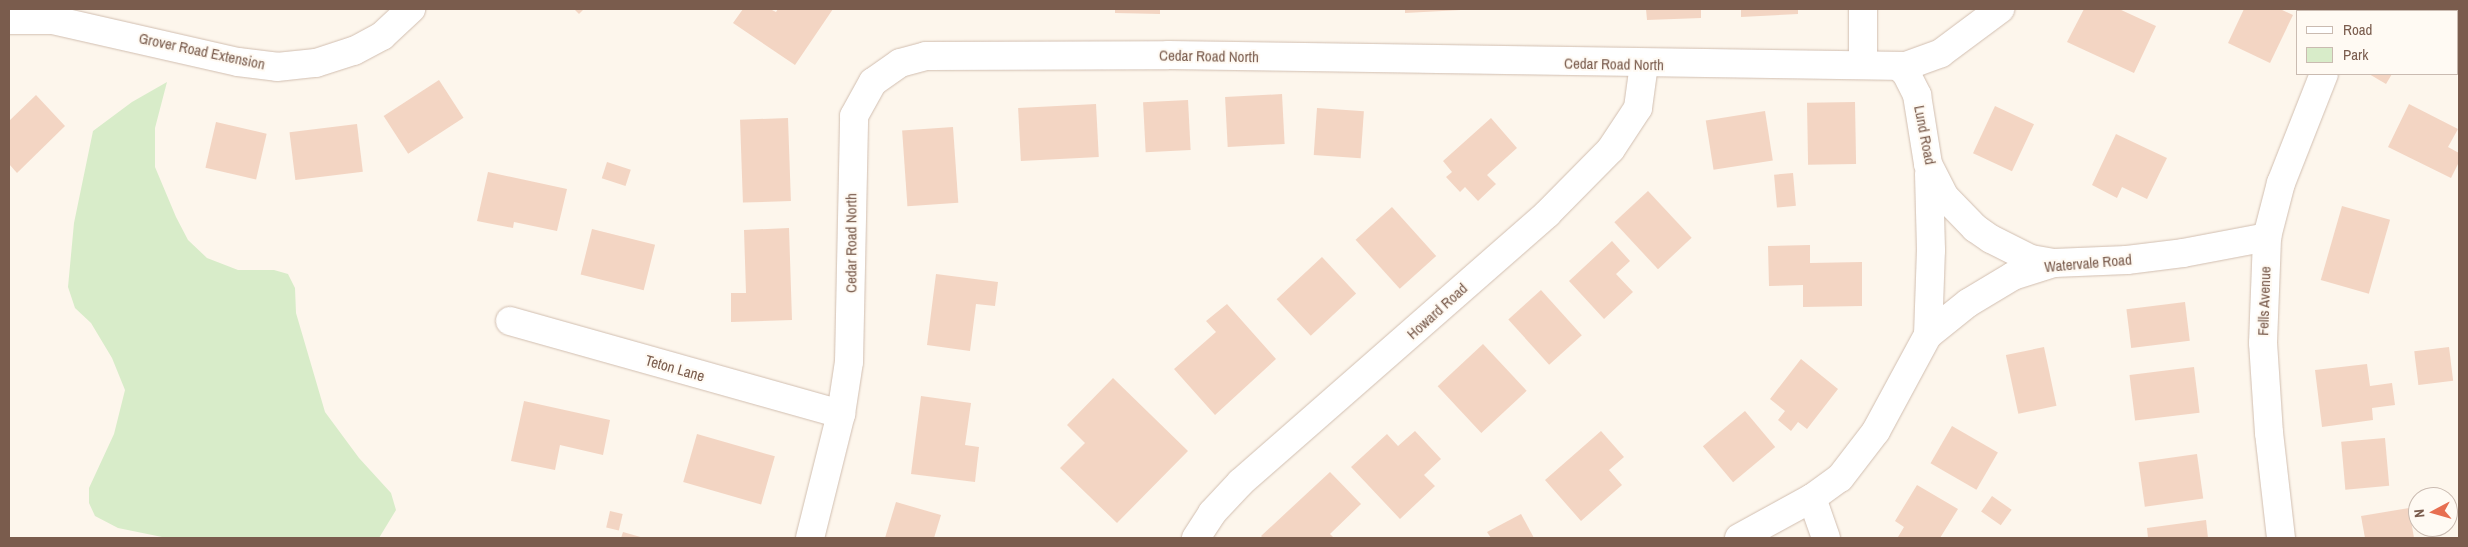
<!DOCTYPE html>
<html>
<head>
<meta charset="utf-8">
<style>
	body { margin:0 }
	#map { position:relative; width:2468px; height:547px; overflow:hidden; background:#fdf6ec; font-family:"Archivo Narrow",sans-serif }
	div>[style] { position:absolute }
	.green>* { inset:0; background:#d8ecc9 }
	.building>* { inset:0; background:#f3d5c3; transform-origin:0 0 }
	.roads { filter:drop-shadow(0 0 1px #d1beb0) drop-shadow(0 0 1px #d1beb0) }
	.street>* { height:28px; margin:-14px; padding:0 14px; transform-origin:14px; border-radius:14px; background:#fff }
	.secondary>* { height:28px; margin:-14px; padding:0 14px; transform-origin:14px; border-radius:14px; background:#fff }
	span { translate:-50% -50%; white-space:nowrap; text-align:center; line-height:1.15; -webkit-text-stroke:4px #fffaf3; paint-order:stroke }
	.street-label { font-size:15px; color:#7a5c4d }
	.frame { position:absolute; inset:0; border:10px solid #7a5c4d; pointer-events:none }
	.legend { position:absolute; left:2296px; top:10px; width:162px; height:65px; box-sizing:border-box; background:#fffaf3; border:1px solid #cabbb1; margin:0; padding:6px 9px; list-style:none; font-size:15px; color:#7a5c4d }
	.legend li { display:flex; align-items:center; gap:10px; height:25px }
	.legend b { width:25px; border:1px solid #cabbb1 }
	.north { position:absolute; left:2408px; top:487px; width:50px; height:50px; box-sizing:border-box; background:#fffaf3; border:1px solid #cabbb1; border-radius:50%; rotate:264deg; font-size:14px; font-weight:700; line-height:20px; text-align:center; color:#7a5c4d }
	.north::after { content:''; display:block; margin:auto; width:18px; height:22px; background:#e76f51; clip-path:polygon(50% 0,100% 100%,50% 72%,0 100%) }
</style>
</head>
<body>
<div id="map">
	<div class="green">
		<div style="clip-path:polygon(167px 82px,155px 128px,155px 167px,176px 217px,188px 240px,207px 258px,238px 270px,274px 270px,288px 274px,295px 288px,296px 313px,325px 412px,359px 458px,391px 493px,396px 510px,379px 538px,167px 538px,118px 528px,95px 516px,89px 503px,89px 488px,114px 434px,125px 390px,112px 358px,91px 323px,75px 308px,68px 287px,74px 223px,93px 131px,132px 102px)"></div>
	</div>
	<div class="building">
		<div style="clip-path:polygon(574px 9px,584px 9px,579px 14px)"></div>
		<div style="clip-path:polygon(743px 9px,770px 9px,776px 12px,778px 9px,833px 9px,795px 65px,733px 23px)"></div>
		<div style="clip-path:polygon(1115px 9px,1160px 9px,1160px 14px,1115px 13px)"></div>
		<div style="clip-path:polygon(1405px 9px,1461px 9px,1461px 10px,1405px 13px)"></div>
		<div style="clip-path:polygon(1646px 9px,1701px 9px,1701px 18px,1647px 20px)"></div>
		<div style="clip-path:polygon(1741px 9px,1798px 9px,1798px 14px,1741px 17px)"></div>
		<div style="clip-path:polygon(2084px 9px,2119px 9px,2156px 26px,2134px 73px,2067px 42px)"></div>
		<div style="clip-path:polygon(2244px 9px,2280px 9px,2293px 15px,2270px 63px,2228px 43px)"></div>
		<div style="clip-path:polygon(2427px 9px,2459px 9px,2459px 57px,2457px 11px,2425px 11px)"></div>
		<div style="clip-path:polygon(2369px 74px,2392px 74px,2386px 84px)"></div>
		<div style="left:439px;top:80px;width:45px;height:66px;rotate:57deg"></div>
		<div style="left:1282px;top:94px;width:50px;height:57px;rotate:87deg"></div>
		<div style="clip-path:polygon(36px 95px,65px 126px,17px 173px,9px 164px,9px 121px)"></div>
		<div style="left:1188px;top:100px;width:50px;height:45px;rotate:87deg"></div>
		<div style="left:1855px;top:102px;width:62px;height:48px;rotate:89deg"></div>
		<div style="left:1096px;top:104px;width:53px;height:78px;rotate:87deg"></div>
		<div style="clip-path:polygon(2409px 104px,2458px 129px,2448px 147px,2459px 153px,2459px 162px,2451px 178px,2388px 147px)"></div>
		<div style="left:1995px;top:106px;width:43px;height:52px;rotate:25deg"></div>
		<div style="left:1317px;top:108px;width:47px;height:47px;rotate:4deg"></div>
		<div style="left:1765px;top:111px;width:50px;height:60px;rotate:81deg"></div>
		<div style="left:788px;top:118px;width:83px;height:48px;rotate:88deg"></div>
		<div style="clip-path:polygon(1491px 118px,1517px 148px,1487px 175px,1496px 184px,1478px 201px,1465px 187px,1460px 192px,1446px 177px,1452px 172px,1443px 161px)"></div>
		<div style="left:216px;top:122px;width:52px;height:47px;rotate:13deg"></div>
		<div style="left:357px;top:124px;width:48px;height:68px;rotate:83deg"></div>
		<div style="left:953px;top:127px;width:76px;height:51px;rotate:86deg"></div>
		<div style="clip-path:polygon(2116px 134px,2167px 158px,2147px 199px,2122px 187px,2117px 198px,2092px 185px)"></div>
		<div style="left:607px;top:162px;width:25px;height:17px;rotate:18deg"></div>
		<div style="clip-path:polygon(488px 172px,567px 189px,557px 231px,514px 222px,513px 228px,477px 221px)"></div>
		<div style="left:1793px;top:173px;width:33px;height:19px;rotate:85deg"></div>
		<div style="left:1648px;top:191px;width:64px;height:46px;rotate:47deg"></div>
		<div style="left:2342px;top:206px;width:50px;height:77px;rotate:16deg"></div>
		<div style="left:1392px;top:207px;width:66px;height:49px;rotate:48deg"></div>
		<div style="clip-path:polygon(789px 228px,792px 320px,731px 322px,731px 293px,746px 293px,744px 230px)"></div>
		<div style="left:592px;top:229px;width:65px;height:47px;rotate:14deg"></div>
		<div style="clip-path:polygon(1612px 241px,1630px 261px,1616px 274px,1633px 292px,1604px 319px,1569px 281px)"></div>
		<div style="clip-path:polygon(1810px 245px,1810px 263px,1862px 262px,1862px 306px,1803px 307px,1803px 285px,1769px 286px,1768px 246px)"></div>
		<div style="left:1322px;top:257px;width:50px;height:62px;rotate:47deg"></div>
		<div style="clip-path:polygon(936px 274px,998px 282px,995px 306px,976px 304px,970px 351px,927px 345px)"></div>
		<div style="left:1541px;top:290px;width:61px;height:44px;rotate:48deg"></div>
		<div style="left:2185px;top:302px;width:39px;height:59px;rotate:83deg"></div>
		<div style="clip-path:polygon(1227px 304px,1276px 359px,1215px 415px,1174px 369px,1216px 332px,1206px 321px)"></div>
		<div style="left:1483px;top:344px;width:64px;height:62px;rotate:47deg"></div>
		<div style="left:2044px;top:347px;width:60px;height:39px;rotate:78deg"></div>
		<div style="left:2449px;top:347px;width:34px;height:35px;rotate:83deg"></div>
		<div style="clip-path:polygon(1801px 359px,1838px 389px,1807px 429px,1798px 422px,1791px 431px,1778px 420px,1785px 411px,1770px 399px)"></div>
		<div style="clip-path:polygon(2367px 364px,2370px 386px,2392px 383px,2395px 405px,2372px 408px,2373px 420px,2322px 427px,2315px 370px)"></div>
		<div style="left:2194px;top:367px;width:46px;height:65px;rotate:83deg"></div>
		<div style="clip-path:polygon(1113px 378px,1188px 451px,1117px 523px,1060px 468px,1085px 443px,1067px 425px)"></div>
		<div style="clip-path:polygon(921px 396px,971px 403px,965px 445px,979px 447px,975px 482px,911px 474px)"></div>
		<div style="clip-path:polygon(524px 401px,610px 420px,603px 455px,560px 445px,555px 470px,511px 461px)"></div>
		<div style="left:1745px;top:411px;width:47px;height:55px;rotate:50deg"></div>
		<div style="left:1952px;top:426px;width:53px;height:43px;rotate:30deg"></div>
		<div style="clip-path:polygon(1415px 431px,1441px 459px,1424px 475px,1435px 486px,1400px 519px,1351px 467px,1387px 434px,1398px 446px)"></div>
		<div style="clip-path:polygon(1601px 431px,1624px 457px,1609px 470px,1622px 485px,1581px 521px,1545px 480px)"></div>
		<div style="left:697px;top:434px;width:81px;height:50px;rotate:16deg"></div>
		<div style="left:2385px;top:438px;width:48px;height:44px;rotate:85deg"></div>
		<div style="left:2197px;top:454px;width:45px;height:59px;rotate:82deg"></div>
		<div style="clip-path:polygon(1330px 472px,1361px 504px,1330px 534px,1334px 538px,1263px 538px,1261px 536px)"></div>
		<div style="clip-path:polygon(1917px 485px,1958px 509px,1940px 538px,1898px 537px,1904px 527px,1895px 521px)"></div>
		<div style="left:1992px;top:496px;width:24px;height:19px;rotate:35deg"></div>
		<div style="clip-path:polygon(896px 502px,941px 515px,934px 538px,885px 538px)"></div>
		<div style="clip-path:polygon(2409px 508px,2414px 538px,2365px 538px,2361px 516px)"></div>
		<div style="left:610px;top:511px;width:13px;height:17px;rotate:13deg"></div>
		<div style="clip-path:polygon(1521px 514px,1534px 538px,1491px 538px,1487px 532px)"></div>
		<div style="clip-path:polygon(2206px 520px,2208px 538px,2148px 538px,2147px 528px)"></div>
		<div style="clip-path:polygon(623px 532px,644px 538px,621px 538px)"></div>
	</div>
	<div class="roads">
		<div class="street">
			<div style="left:9px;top:20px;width:44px"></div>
			<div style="left:53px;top:20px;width:190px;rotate:12.8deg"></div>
			<div style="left:238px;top:62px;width:39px;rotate:7deg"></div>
			<div style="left:277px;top:67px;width:39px;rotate:-6deg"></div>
			<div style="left:316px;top:63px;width:40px;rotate:-18deg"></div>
			<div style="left:354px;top:51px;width:32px;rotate:-28deg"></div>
			<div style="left:382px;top:36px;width:40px;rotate:-43deg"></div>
			<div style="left:1863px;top:65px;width:56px;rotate:-90deg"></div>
			<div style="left:1898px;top:66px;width:11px;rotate:41deg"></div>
			<div style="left:1906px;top:73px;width:25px;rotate:63deg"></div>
			<div style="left:1917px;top:95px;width:70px;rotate:80.9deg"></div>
			<div style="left:1928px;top:164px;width:36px;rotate:63deg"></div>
			<div style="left:1944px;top:196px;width:45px;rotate:45.9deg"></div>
			<div style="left:1975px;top:228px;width:19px;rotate:35deg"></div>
			<div style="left:1991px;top:239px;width:45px;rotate:26.6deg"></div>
			<div style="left:2031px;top:259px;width:23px;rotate:10deg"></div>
			<div style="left:510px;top:321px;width:344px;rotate:15.7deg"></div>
			<div style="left:1928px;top:335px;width:85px;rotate:-88deg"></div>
			<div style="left:1931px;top:250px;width:76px;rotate:-91.5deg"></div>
			<div style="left:1812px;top:498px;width:42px;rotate:70.7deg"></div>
			<div style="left:810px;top:538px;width:128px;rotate:-76deg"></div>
			<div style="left:841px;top:414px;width:53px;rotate:-81.3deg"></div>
			<div style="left:849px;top:362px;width:246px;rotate:-88.8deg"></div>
			<div style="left:854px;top:116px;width:39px;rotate:-61deg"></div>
			<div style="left:873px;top:82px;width:33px;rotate:-35deg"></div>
			<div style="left:900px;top:63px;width:27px;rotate:-15deg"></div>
			<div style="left:926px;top:56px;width:242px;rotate:-0.2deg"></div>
			<div style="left:1168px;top:55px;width:738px;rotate:0.85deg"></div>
			<div style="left:1906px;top:66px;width:37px;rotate:-20deg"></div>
			<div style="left:1941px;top:53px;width:74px;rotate:-36.7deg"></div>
			<div style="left:1196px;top:538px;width:30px;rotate:-57deg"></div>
			<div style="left:1212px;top:513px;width:42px;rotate:-46.9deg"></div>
			<div style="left:1241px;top:482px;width:407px;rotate:-41.2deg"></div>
			<div style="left:1547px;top:214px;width:91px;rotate:-45.4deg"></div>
			<div style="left:1611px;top:149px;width:49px;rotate:-56.6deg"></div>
			<div style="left:1638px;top:108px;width:44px;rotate:-82.2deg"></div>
			<div style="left:1739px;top:538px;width:83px;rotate:-28.7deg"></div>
			<div style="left:1812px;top:498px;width:34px;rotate:-36deg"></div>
			<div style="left:1840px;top:478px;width:59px;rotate:-52.5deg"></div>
			<div style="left:1876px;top:431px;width:109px;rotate:-61.6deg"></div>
			<div style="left:1928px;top:335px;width:51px;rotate:-38.7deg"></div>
			<div style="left:1968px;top:303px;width:52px;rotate:-31deg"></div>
			<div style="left:2013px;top:276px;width:43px;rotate:-17.6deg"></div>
			<div style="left:2054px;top:263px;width:73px;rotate:-2.4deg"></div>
			<div style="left:2127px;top:260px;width:56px;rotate:-7.1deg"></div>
			<div style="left:2183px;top:253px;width:86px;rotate:-10.8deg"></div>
		</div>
		<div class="secondary">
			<div style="left:2355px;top:11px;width:3px;rotate:-45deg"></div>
			<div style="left:2281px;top:538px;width:106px;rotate:-96.5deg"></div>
			<div style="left:2269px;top:433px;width:90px;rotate:-93.8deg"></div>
			<div style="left:2263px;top:343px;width:106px;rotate:-87.8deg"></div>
			<div style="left:2267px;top:237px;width:56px;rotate:-75.5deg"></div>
			<div style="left:2281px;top:183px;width:117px;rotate:-68.5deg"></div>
		</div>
	</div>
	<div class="street-label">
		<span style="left:202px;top:51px;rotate:12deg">Grover Road Extension</span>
		<span style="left:1209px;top:56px;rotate:1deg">Cedar Road North</span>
		<span style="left:1614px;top:64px;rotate:1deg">Cedar Road North</span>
		<span style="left:1925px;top:135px;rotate:79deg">Lund Road</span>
		<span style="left:851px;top:243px;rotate:-90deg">Cedar Road North</span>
		<span style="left:2088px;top:263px;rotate:-5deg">Watervale Road</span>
		<span style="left:2264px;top:301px;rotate:-88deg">Fells Avenue</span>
		<span style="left:1437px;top:311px;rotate:-42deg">Howard Road</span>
		<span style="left:675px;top:368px;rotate:16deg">Teton Lane</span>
	</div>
	<div class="frame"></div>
	<ul class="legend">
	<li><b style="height:6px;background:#fff"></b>Road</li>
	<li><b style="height:14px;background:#d8ecc9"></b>Park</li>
	</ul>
	<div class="north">N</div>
</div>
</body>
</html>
